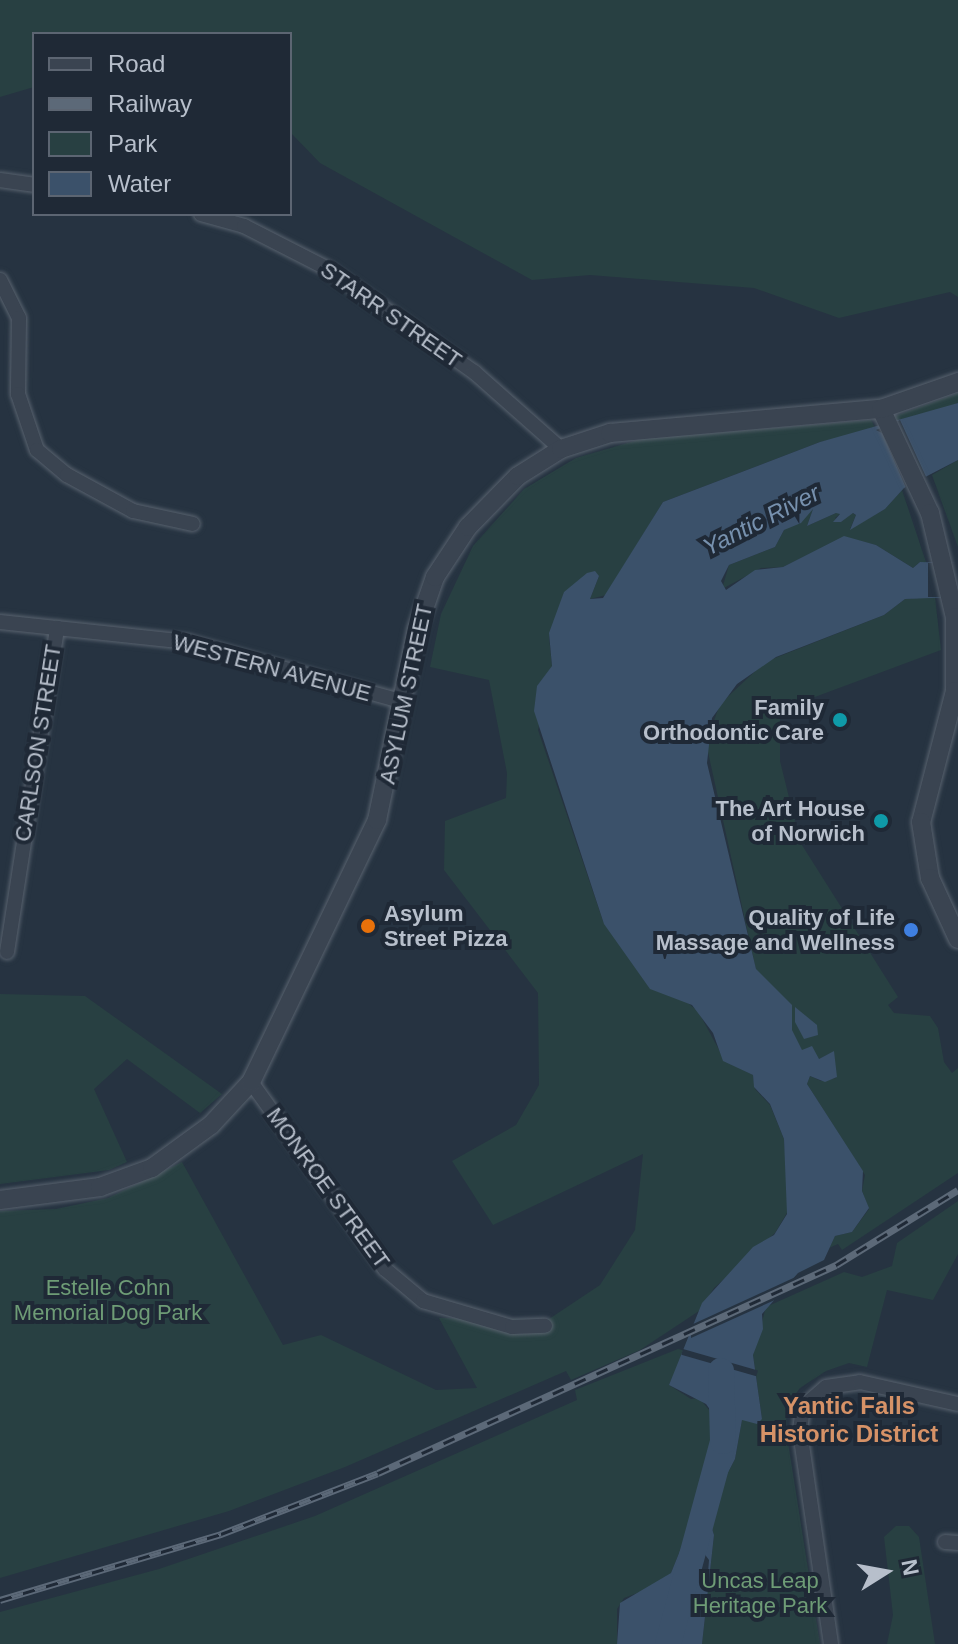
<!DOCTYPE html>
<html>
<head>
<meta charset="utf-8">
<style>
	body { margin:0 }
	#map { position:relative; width:958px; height:1644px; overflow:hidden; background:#263341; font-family:Arial,sans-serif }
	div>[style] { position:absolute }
	.green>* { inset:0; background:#284042 }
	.water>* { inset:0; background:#3b516a }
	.pier>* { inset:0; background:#263341; transform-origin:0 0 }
	.river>* { height:26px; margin:-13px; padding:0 13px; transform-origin:13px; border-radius:13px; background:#3b516a }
	.roads { filter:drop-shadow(0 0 2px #58626e) drop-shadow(0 0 2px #58626e) }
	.minor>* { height:14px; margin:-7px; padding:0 7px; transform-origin:7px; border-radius:7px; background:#3a4451 }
	.tertiary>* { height:18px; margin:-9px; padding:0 9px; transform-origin:9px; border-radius:9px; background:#3a4451 }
	.rail>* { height:7px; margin-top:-3.5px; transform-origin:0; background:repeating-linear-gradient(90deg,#1f2936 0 12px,#5c6978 0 24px); box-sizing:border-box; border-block:2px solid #5c6978 }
	.dots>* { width:22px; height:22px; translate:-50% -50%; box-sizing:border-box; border:4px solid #1f2936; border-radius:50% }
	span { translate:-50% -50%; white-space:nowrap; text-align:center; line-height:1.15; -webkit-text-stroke:8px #1f2936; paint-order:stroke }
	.street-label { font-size:22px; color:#b7bfcb }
	.poi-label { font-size:22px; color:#b7bfcb; font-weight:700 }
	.right { translate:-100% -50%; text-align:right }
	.left { translate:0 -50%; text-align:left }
	.park-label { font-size:22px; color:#6e9c76 }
	.water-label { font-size:24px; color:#7791ae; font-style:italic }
	.neighbourhood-label { font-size:24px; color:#d69267; font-weight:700 }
	.legend { position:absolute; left:32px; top:32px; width:260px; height:184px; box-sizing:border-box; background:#1f2936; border:2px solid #5c6572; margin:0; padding:10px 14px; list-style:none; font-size:24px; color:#b7bfcb }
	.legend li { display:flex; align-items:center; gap:16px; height:40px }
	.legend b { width:40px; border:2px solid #5c6572 }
	.north { position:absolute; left:846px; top:1532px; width:80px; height:80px; -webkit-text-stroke:6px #1f2936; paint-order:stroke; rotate:79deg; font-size:22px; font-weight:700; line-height:32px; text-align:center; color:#b7bfcb }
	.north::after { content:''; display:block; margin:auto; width:28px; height:36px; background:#b7bfcb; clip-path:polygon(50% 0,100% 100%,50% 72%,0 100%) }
</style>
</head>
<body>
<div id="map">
	<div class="green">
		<div style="clip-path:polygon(0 0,958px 0,958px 297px,950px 292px,839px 318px,754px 288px,590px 275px,532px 280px,320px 163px,290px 132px,290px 34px,34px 34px,34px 87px,0 97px)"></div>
		<div style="clip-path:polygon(958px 393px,958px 403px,932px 414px,897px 420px,895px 416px)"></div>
		<div style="clip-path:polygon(871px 420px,876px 430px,820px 442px,663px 502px,606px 595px,590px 599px,599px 576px,587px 574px,564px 593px,549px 637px,552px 666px,538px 730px,603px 921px,650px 988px,679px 996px,698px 1011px,725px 1061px,753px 1075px,755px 1089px,770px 1105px,784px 1139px,788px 1194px,788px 1211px,775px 1233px,714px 1288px,699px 1311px,640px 1350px,571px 1380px,566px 1371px,345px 1467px,229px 1511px,0 1578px,0 1211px,56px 1209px,108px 1198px,182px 1162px,283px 1345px,321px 1335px,436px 1390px,477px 1388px,439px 1318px,549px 1319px,600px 1285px,635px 1230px,643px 1154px,493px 1225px,452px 1161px,516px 1125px,539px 1085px,538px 993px,444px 870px,445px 821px,506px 798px,507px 773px,489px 680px,430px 667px,441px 614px,473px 546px,524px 489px,576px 458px,641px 439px)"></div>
		<div style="clip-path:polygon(958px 460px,958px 547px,932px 475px)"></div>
		<div style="clip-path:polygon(902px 490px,927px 565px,920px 562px,913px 568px,876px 545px,844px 537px,783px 567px,761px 568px,722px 589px,729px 565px,775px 547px,784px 530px,813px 509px,807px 526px,836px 513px,841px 513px,835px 518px,841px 522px,852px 513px,856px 515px,850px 529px,885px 509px)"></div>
		<div style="clip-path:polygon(935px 597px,941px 650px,780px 710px,780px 761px,800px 842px,898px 997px,888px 1005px,894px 1013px,930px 1016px,938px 1028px,944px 1062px,952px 1073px,958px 1068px,958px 1173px,842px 1250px,838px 1244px,829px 1248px,835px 1236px,852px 1232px,869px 1209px,862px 1191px,865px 1175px,807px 1084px,810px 1076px,821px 1081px,836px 1078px,829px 1054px,815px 1061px,802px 1051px,756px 970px,706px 743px,720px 704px,765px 662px,884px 615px,905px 599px)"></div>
		<div style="clip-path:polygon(0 994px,85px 996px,222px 1094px,200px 1113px,127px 1059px,94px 1089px,127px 1162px,109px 1170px,0 1184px)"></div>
		<div style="clip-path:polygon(958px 1201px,958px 1254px,933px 1300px,887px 1290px,867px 1367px,849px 1363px,826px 1371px,800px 1388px,787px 1406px,786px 1430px,820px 1644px,702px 1644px,714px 1535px,707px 1513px,735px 1459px,742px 1420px,762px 1419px,753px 1355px,766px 1307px,844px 1272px,862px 1277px,892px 1266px,897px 1243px)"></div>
		<div style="clip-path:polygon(678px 1349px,686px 1351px,669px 1385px,691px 1399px,699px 1398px,716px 1418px,716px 1458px,706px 1478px,706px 1491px,712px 1493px,698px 1506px,671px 1573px,656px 1586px,624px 1598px,617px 1609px,617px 1644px,0 1644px,0 1612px,159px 1569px,315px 1516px,577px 1400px,575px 1390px)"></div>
		<div style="clip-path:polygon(896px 1526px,909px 1526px,919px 1537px,935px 1644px,887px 1644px,893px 1615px,884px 1537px)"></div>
	</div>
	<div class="water">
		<div style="clip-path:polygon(evenodd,958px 403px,958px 460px,904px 488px,885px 509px,850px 530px,856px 515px,853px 513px,841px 522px,833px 522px,840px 514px,836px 513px,807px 526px,813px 509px,801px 523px,784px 530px,775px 547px,729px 565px,721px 581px,726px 590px,755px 570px,783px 567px,844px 536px,876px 545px,913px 568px,920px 562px,958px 563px,958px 597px,905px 599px,884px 615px,776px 657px,737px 684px,712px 718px,707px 763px,756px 969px,792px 1005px,792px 1030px,802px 1050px,812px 1046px,819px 1059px,834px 1051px,837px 1077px,825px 1082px,810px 1076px,807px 1084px,863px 1171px,862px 1191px,869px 1208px,852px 1232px,835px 1236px,824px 1260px,798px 1273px,762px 1314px,763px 1329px,753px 1355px,762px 1419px,757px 1424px,742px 1420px,735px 1459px,707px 1513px,714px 1535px,702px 1644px,617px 1644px,620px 1603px,671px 1573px,698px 1506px,711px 1497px,705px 1491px,716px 1458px,716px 1418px,706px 1404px,669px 1385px,702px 1303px,753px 1247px,774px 1235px,787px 1214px,784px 1139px,770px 1104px,754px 1087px,753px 1075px,723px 1061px,713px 1033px,692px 1005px,650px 989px,604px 924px,534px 711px,537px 686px,552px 666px,549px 633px,564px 592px,587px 573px,595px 571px,599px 576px,590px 599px,603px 598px,663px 502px,820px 442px,958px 403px,697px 1544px,709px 1560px,708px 1573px,687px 1562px,687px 1553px,697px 1544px)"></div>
		<div style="clip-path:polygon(795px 1007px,817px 1025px,818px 1035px,804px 1039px,795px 1022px)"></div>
	</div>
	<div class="pier">
		<div style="clip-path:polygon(900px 420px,927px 479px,906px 488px,882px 433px,876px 430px)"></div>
		<div style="left:958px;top:563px;width:34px;height:30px;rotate:90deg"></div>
		<div style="clip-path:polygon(802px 1274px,786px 1295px,691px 1338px,691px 1325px)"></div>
		<div style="left:683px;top:1349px;width:78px;height:6px;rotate:16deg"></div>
	</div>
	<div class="river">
		<div style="left:668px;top:1644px;width:210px;rotate:-74.8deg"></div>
		<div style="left:723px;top:1441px;width:70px;rotate:-91.6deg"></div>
	</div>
	<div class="roads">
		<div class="minor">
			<div style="left:0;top:180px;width:34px;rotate:8deg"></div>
			<div style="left:201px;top:214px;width:45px;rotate:15.6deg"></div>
			<div style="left:244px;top:226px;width:94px;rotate:27.1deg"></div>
			<div style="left:328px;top:269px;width:179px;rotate:35.2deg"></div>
			<div style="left:474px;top:372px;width:116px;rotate:41.5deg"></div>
			<div style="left:0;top:280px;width:42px;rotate:63.4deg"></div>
			<div style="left:19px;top:318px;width:76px;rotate:90.8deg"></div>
			<div style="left:18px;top:394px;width:59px;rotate:71.3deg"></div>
			<div style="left:37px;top:450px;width:39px;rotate:40deg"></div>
			<div style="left:67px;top:475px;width:75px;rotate:28.6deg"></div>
			<div style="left:133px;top:511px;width:61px;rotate:12.2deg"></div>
			<div style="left:0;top:622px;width:189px;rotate:6.1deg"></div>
			<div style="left:188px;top:642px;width:221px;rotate:15.5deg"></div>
			<div style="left:7px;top:952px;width:328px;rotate:-81.2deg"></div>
			<div style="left:251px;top:1082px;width:230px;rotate:54.4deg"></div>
			<div style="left:385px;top:1269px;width:50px;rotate:40.1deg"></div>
			<div style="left:423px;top:1301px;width:93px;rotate:16.3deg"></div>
			<div style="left:512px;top:1327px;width:33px;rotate:-2deg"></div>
			<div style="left:945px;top:1542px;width:13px;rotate:4deg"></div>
			<div style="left:831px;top:1644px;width:215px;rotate:-98.3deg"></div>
			<div style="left:800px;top:1431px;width:24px;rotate:-83deg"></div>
			<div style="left:803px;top:1407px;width:30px;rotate:-41deg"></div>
			<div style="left:826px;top:1387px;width:34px;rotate:-8deg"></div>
			<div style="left:860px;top:1382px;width:100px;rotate:12.7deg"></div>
		</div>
		<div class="tertiary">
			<div style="left:881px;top:409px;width:115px;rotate:64.8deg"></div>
			<div style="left:930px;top:513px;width:107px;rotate:76.5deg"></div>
			<div style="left:955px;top:617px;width:74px;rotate:90deg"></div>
			<div style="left:955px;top:691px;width:135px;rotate:104.5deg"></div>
			<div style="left:921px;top:822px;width:57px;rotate:80.9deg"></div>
			<div style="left:930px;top:878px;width:67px;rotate:65.3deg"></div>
			<div style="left:0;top:1200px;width:101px;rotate:-7.4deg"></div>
			<div style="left:100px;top:1187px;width:55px;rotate:-20.1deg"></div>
			<div style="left:152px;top:1168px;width:73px;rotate:-36.1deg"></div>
			<div style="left:211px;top:1125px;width:59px;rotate:-47.1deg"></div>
			<div style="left:251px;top:1082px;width:291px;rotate:-64.3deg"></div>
			<div style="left:377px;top:820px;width:195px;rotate:-78.2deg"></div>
			<div style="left:417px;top:629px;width:55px;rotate:-70.9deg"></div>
			<div style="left:435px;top:577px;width:60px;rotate:-56.6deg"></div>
			<div style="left:468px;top:527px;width:71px;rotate:-45.6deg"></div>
			<div style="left:518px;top:476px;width:51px;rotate:-32.1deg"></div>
			<div style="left:561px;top:449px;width:52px;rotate:-18.1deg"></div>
			<div style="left:610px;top:433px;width:272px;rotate:-5.1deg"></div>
			<div style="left:881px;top:409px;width:82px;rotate:-19.3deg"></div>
		</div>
	</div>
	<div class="rail">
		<div style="left:0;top:1600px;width:231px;rotate:-16.6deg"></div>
		<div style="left:221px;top:1534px;width:168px;rotate:-21.2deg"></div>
		<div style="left:378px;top:1473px;width:503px;rotate:-24.43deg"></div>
		<div style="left:836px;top:1265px;width:143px;rotate:-31.6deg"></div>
	</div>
	<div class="dots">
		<div style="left:840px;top:720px;background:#0f9aa8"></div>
		<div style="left:881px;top:821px;background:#0f9aa8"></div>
		<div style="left:368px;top:926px;background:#e8710a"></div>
		<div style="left:911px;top:930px;background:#3f7fe0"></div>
	</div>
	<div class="street-label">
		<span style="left:391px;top:315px;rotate:35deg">STARR STREET</span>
		<span style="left:272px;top:668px;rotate:15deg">WESTERN AVENUE</span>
		<span style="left:406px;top:694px;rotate:-78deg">ASYLUM STREET</span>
		<span style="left:38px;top:743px;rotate:-81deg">CARLSON STREET</span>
		<span style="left:328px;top:1188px;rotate:54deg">MONROE STREET</span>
	</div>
	<div class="poi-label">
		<span class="right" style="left:824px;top:720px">Family<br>Orthodontic Care</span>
		<span class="right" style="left:865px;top:821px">The Art House<br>of Norwich</span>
		<span class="left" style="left:384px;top:926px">Asylum<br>Street Pizza</span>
		<span class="right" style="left:895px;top:930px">Quality of Life<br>Massage and Wellness</span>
	</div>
	<div class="park-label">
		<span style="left:108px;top:1300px">Estelle Cohn<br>Memorial Dog Park</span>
		<span style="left:760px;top:1593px">Uncas Leap<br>Heritage Park</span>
	</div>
	<div class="water-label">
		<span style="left:761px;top:520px;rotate:-27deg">Yantic River</span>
	</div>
	<div class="neighbourhood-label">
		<span style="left:849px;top:1420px">Yantic Falls<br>Historic District</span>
	</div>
	<ul class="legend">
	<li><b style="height:10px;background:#3a4451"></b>Road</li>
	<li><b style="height:10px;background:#5c6978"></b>Railway</li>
	<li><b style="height:22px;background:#284042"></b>Park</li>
	<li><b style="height:22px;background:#3b516a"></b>Water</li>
	</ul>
	<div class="north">N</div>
</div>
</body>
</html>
